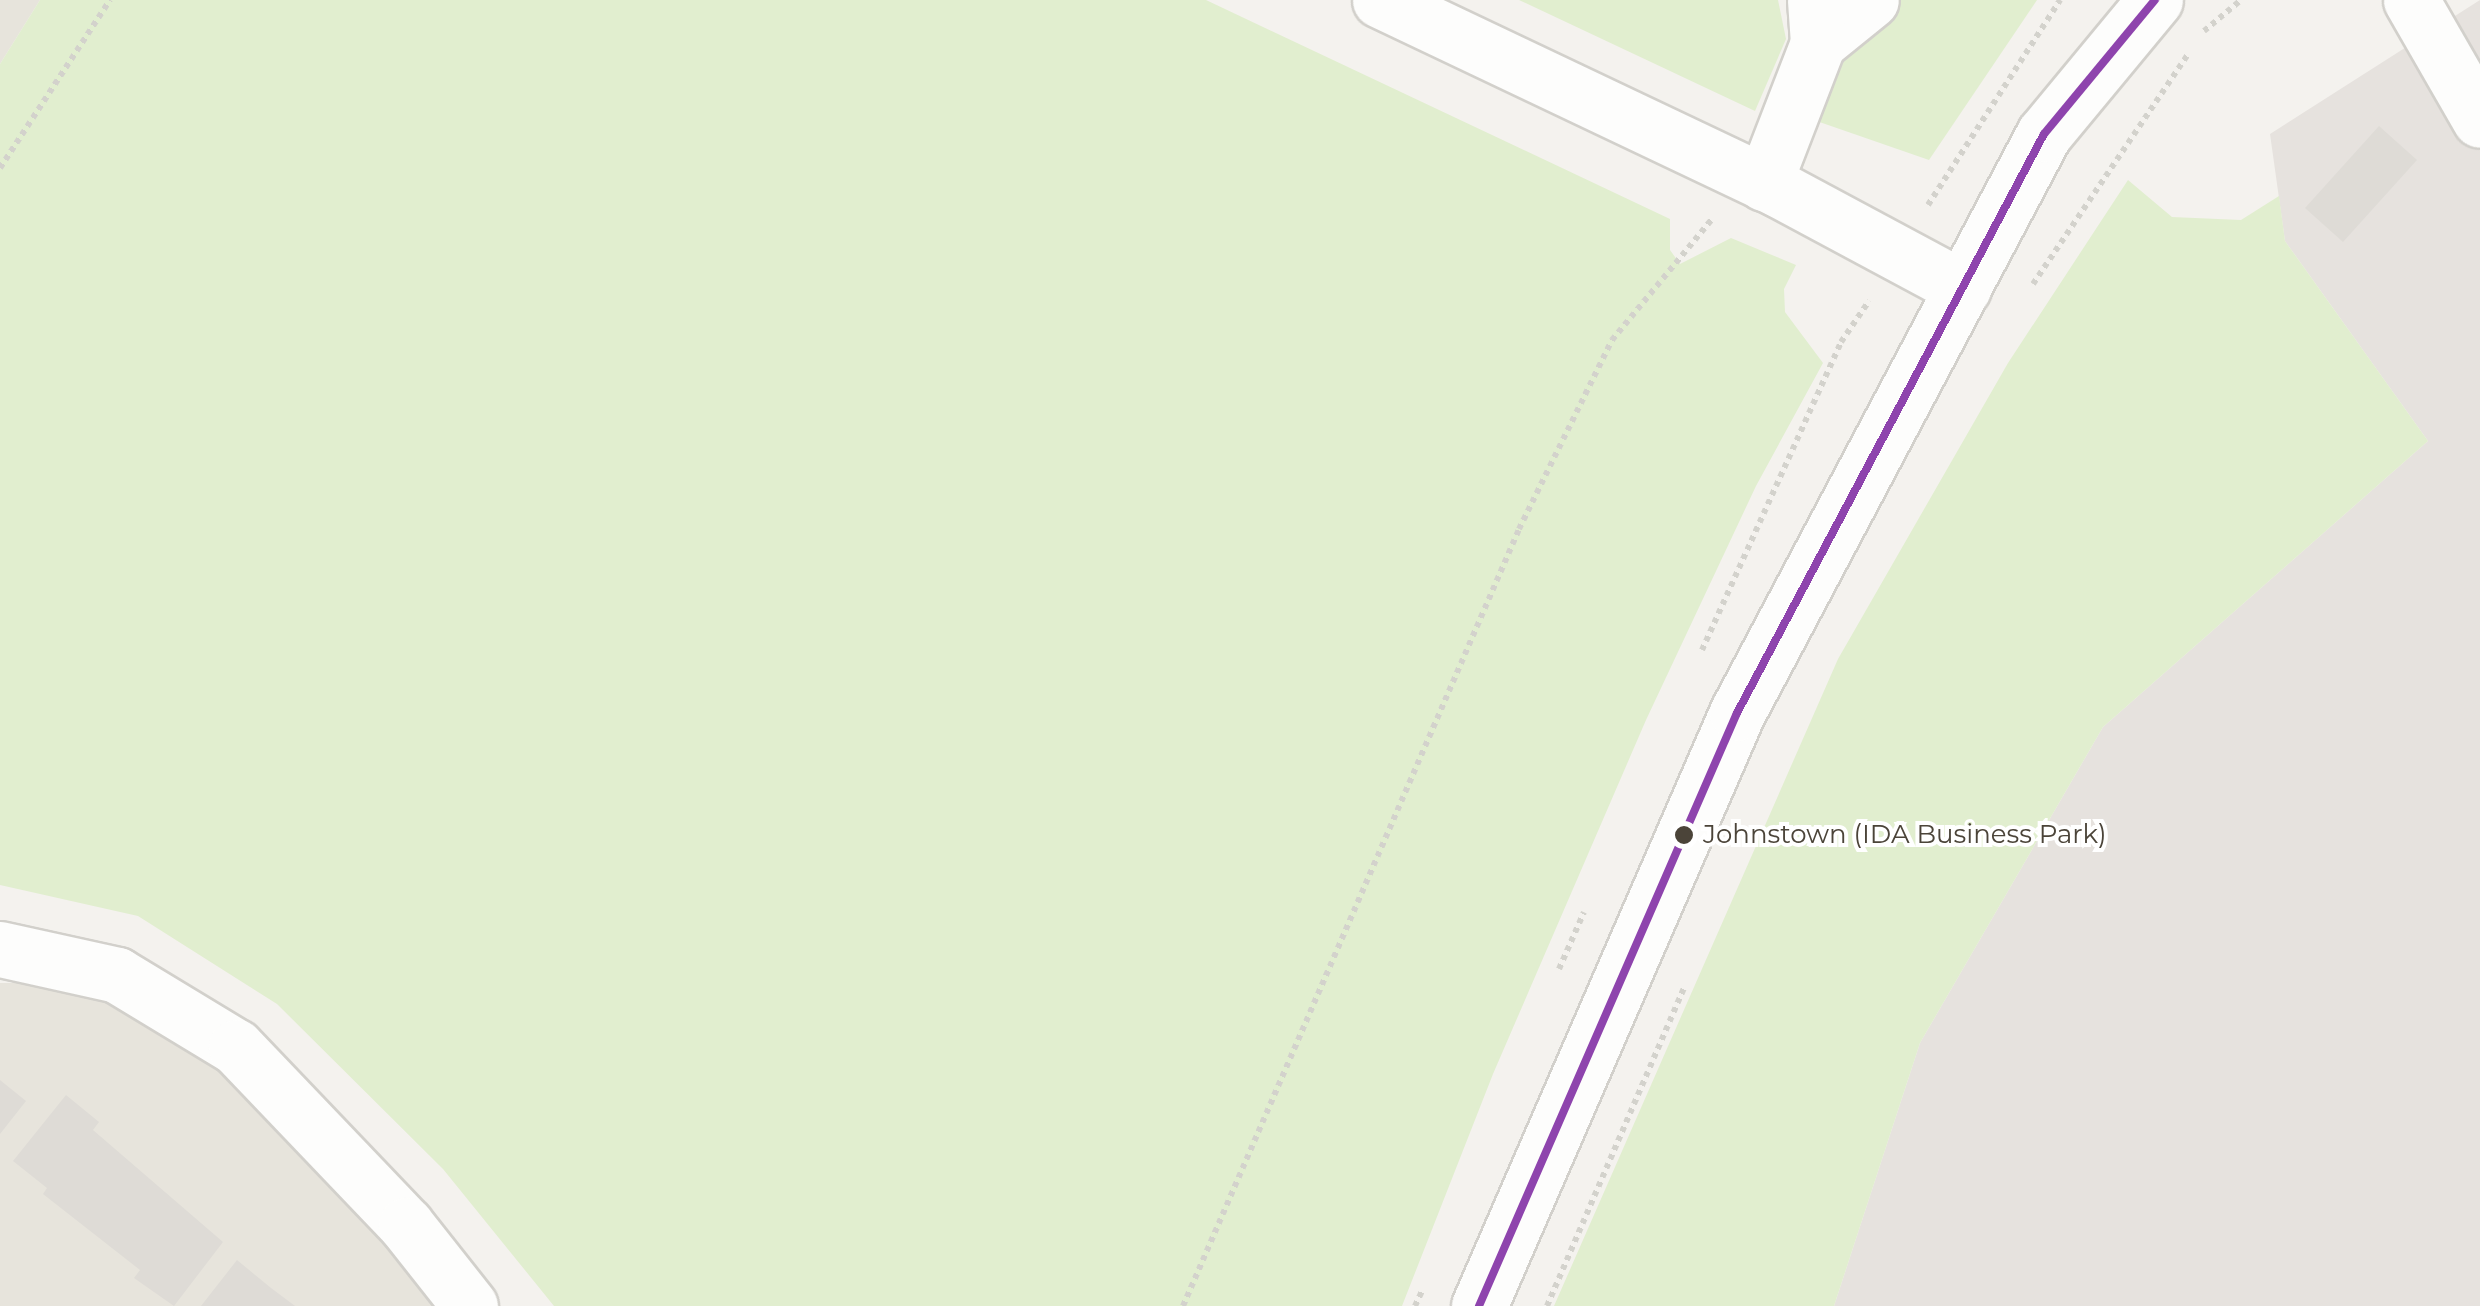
<!DOCTYPE html>
<style>
body{margin:0}
#map{position:relative;width:2480px;height:1306px;overflow:hidden;background:#f4f2ee;font-family:Montserrat,sans-serif}
div>[style]{position:absolute}
.residential>*{inset:0;background:#e7e4dc}
.industrial>*{inset:0;background:#e6e2de}
.green>*{inset:0;background:#e1eecf}
.building>*{inset:0;background:#dedbd6}
.path>*{height:6px;margin-top:-3px;transform-origin:0;background:repeating-linear-gradient(90deg,#d3d2cc 0 5px,transparent 0 10px)}
.roads{filter:drop-shadow(2px 0 #d2d0cb) drop-shadow(-2px 0 #d2d0cb) drop-shadow(0 2px #d2d0cb) drop-shadow(0 -2px #d2d0cb)}
.minor>*{height:55px;margin:-27.5px;padding:0 27.5px;transform-origin:27.5px;border-radius:27.5px;background:#fdfdfc}
.bus-1>*{height:8px;margin:-4px;padding:0 4px;transform-origin:4px;border-radius:4px;background:#8e44ad}
.dots>*{width:28px;height:28px;translate:-50% -50%;box-sizing:border-box;border:5px solid #fff;border-radius:50%}
span{translate:-50% -50%;white-space:nowrap;text-align:center;line-height:1.15;-webkit-text-stroke:8px #fff;paint-order:stroke}
.bus-label{font-size:26px;color:#4b4439}
.left{translate:0 -50%;text-align:left}
</style>
<div id="map">
<div class="residential">
<i style="clip-path:polygon(0 0,40px 0,0 64px)"></i>
<i style="clip-path:polygon(0 983px,50px 983px,126px 1002px,248px 1089px,446px 1306px,0 1306px)"></i>
</div>
<div class="industrial">
<i style="clip-path:polygon(2480px 0,2480px 1306px,1834px 1306px,1920px 1043px,2103px 727px,2428px 441px,2285px 241px,2270px 134px)"></i>
</div>
<div class="green">
<i style="clip-path:polygon(40px 0,1206px 0,1670px 219px,1670px 250px,1680px 264px,1731px 238px,1796px 265px,1784px 289px,1785px 312px,1823px 363px,1756px 486px,1646px 720px,1493px 1074px,1402px 1306px,554px 1306px,443px 1169px,277px 1004px,138px 916px,0 885px,0 64px)"></i>
<i style="clip-path:polygon(1519px 0,1778px 0,1786px 39px,1755px 111px)"></i>
<i style="clip-path:polygon(1892px 0,2037px 0,1929px 160px,1805px 117px,1837px 49px)"></i>
<i style="clip-path:polygon(2128px 180px,2172px 217px,2241px 220px,2279px 196px,2285px 241px,2428px 441px,2103px 727px,1920px 1043px,1834px 1306px,1554px 1306px,1838px 659px,2008px 363px)"></i>
</div>
<div class="building">
<i style="clip-path:polygon(2379px 126px,2417px 160px,2343px 242px,2305px 208px)"></i>
<i style="clip-path:polygon(0 1080px,26px 1101px,0 1134px)"></i>
<i style="clip-path:polygon(66px 1095px,99px 1122px,93px 1130px,223px 1242px,174px 1306px,134px 1278px,140px 1270px,43px 1194px,47px 1188px,13px 1161px)"></i>
<i style="clip-path:polygon(237px 1260px,271px 1288px,295px 1306px,201px 1306px)"></i>
</div>
<div class="path">
<i style="left:2204px;top:31px;width:48px;rotate:-40deg"></i>
<i style="left:0;top:168px;width:201px;rotate:-56.8deg"></i>
<i style="left:1928px;top:205px;width:244px;rotate:-57.2deg"></i>
<i style="left:2033px;top:284px;width:277px;rotate:-56deg"></i>
<i style="left:1702px;top:650px;width:338px;rotate:-65.7deg"></i>
<i style="left:1841px;top:342px;width:50px;rotate:-55.7deg"></i>
<i style="left:1559px;top:969px;width:62px;rotate:-66.3deg"></i>
<i style="left:1183px;top:1306px;width:847px;rotate:-66.61deg"></i>
<i style="left:1519px;top:529px;width:211px;rotate:-63.8deg"></i>
<i style="left:1612px;top:340px;width:157px;rotate:-50.4deg"></i>
<i style="left:1415px;top:1306px;width:19px;rotate:-65deg"></i>
<i style="left:1547px;top:1306px;width:346px;rotate:-66.7deg"></i>
</div>
<div class="roads">
<div class="minor">
<i style="left:1380px;top:0;width:441px;rotate:25.4deg"></i>
<i style="left:1778px;top:189px;width:210px;rotate:28.2deg"></i>
<i style="left:2411px;top:0;width:138px;rotate:60.1deg"></i>
<i style="left:1818px;top:43px;width:68px;rotate:-39.1deg"></i>
<i style="left:1764px;top:183px;width:150px;rotate:-68.9deg"></i>
<i style="left:1818px;top:43px;width:43px;rotate:-94deg"></i>
<i style="left:0;top:949px;width:120px;rotate:12.5deg"></i>
<i style="left:117px;top:975px;width:139px;rotate:31.2deg"></i>
<i style="left:236px;top:1047px;width:246px;rotate:46.3deg"></i>
<i style="left:406px;top:1225px;width:103px;rotate:51.7deg"></i>
<i style="left:1479px;top:1306px;width:647px;rotate:-66.49deg"></i>
<i style="left:1737px;top:713px;width:655px;rotate:-62.07deg"></i>
<i style="left:2044px;top:134px;width:174px;rotate:-50.4deg"></i>
</div>
</div>
<div class="bus-1">
<i style="left:1479px;top:1306px;width:647px;rotate:-66.49deg"></i>
<i style="left:1737px;top:713px;width:655px;rotate:-62.07deg"></i>
<i style="left:2044px;top:134px;width:174px;rotate:-50.4deg"></i>
</div>
<div class="dots">
<i style="left:1684px;top:835px;background:#4b4439"></i>
</div>
<div class="bus-label">
<span class="left" style="left:1703px;top:835px">Johnstown (IDA Business Park)</span>
</div>
</div>
